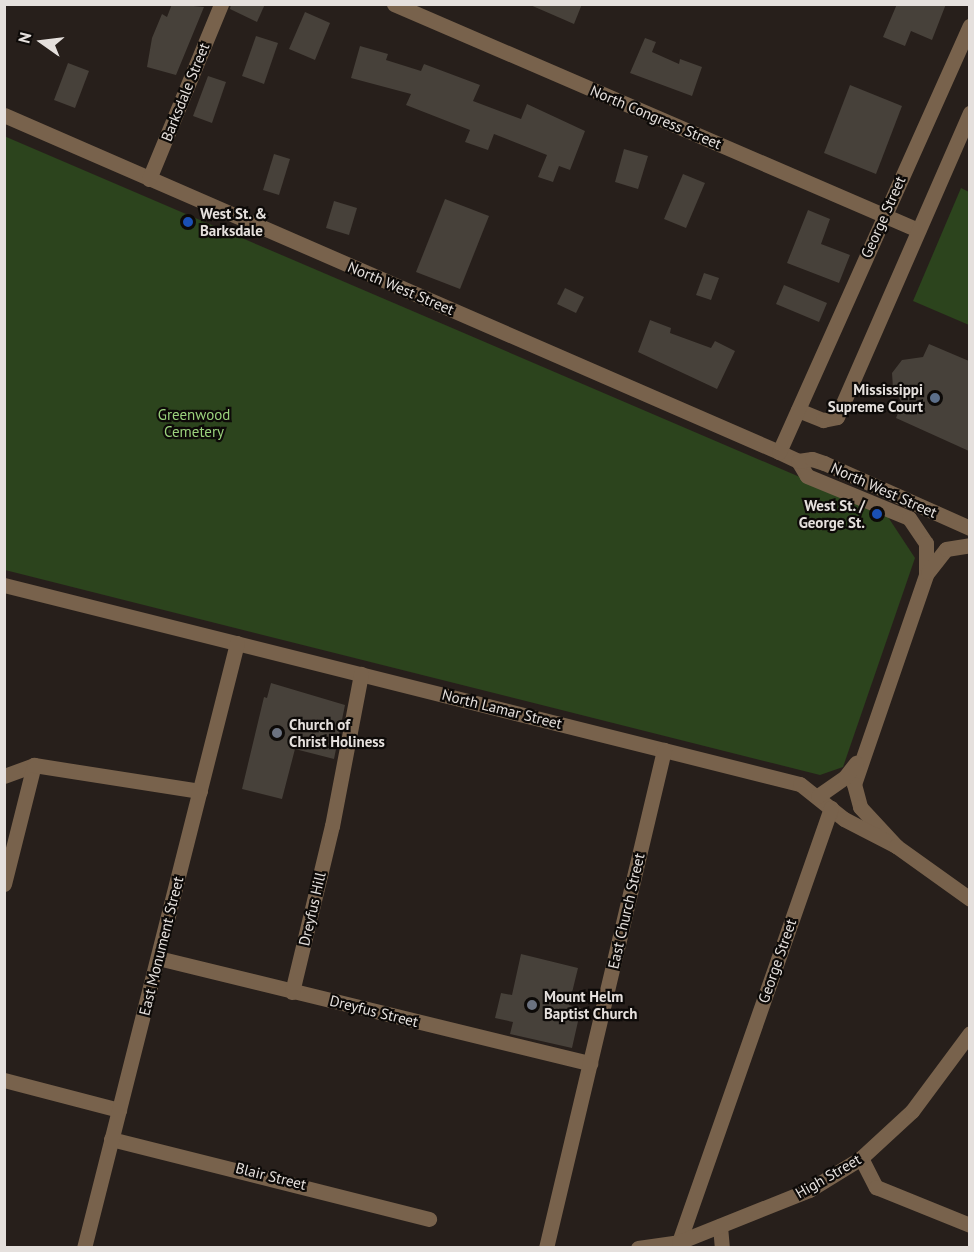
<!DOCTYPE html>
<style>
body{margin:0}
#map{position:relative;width:974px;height:1252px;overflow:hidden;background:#271f1b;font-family:"PT Sans",sans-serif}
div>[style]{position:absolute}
.green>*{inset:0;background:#2c441d}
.building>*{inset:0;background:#47413a}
.minor>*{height:15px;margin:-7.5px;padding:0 7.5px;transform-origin:7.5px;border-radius:7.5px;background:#78624c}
.dots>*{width:16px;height:16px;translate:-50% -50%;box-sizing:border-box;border:3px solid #0d0a08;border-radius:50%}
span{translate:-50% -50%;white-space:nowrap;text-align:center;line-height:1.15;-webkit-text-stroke:4.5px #0d0a08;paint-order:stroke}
.street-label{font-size:15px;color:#e5e0dd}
.poi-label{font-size:15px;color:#e5e0dd;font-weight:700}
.left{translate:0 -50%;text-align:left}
.right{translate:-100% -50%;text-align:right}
.park-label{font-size:15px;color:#9ad17c}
.frame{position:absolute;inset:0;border:6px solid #e5e0dd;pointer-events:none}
.north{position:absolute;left:12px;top:12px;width:60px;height:60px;-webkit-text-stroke:4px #0d0a08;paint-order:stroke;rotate:284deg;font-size:16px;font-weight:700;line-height:24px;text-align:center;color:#e5e0dd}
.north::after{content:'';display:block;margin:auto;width:21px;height:27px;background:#e5e0dd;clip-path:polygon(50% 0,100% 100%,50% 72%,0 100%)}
</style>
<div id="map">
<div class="green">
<i style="clip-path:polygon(4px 136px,886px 514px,915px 558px,843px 767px,820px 775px,5px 570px)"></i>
<i style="clip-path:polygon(961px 188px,969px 192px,969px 325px,913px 301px)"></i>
</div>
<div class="building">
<i style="clip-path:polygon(172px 4px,204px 7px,176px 75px,147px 67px,152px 38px,162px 14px,167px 17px)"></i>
<i style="clip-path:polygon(231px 4px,265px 4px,257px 22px,230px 9px)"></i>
<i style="clip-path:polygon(528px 4px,582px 4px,574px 24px)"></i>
<i style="clip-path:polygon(897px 4px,946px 4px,932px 40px,911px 31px,905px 46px,883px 37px)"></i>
<i style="clip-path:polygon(305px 12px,330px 23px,315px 60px,289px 49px)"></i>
<i style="clip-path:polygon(256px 36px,278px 43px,264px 84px,242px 76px)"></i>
<i style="clip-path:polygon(645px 38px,656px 42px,652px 52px,679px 64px,680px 59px,702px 67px,692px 96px,630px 73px)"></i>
<i style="clip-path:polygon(360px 46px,388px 54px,386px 60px,421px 71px,424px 64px,480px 85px,473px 101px,521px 119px,527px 104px,585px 131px,570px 170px,559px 166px,553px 182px,538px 177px,547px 155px,494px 134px,488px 150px,465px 142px,470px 130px,406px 105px,411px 94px,351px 78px)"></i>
<i style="clip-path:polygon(68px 63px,89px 71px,75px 108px,54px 100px)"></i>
<i style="clip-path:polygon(208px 76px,226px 82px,212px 123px,193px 116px)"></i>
<i style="clip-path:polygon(850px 85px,902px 106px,876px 174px,824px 153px)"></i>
<i style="clip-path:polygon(624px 149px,648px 156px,638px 189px,615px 182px)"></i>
<i style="clip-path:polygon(274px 154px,290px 159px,279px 195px,263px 190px)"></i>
<i style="clip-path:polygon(683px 174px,705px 183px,686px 228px,664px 219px)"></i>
<i style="clip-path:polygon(445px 199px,489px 216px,460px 289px,416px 272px)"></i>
<i style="clip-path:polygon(334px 201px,357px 208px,349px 235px,326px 228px)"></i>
<i style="clip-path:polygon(808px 210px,830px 219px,821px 244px,850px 255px,839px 283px,787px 263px)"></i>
<i style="clip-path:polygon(704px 273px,719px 278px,711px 300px,696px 295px)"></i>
<i style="clip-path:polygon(784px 285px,827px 303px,819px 322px,776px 304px)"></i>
<i style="clip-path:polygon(565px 288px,584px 297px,576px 313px,557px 304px)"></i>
<i style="clip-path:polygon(650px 320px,671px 328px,670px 333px,711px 348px,715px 341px,735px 351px,717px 389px,638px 352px)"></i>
<i style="clip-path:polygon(929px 344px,969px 361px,969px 451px,896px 418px,902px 403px,893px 388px,892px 373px,902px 360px,923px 357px)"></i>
<i style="clip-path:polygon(271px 683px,345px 705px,334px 759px,295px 749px,282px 799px,242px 789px,264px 697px,267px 698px)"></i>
<i style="clip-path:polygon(521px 954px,578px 968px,569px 1005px,581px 1008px,572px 1048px,510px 1034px,513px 1022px,495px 1018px,501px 993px,512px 995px)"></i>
</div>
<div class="minor">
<i style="left:394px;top:4px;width:571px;rotate:23.33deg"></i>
<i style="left:4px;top:115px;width:845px;rotate:23.5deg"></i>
<i style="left:779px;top:452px;width:21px;rotate:25deg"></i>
<i style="left:798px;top:461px;width:17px;rotate:59deg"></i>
<i style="left:807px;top:476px;width:110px;rotate:22.4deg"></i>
<i style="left:909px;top:518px;width:30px;rotate:56deg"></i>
<i style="left:926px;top:543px;width:32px;rotate:90deg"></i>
<i style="left:926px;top:575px;width:221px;rotate:109deg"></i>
<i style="left:854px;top:784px;width:24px;rotate:75deg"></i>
<i style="left:860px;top:807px;width:53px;rotate:47.3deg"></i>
<i style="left:149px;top:179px;width:189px;rotate:-67.6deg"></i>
<i style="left:798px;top:410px;width:27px;rotate:22deg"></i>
<i style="left:823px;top:420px;width:14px;rotate:-12deg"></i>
<i style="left:837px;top:417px;width:332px;rotate:-66.4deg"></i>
<i style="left:779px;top:452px;width:467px;rotate:-65.9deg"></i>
<i style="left:798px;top:461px;width:14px;rotate:-8deg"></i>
<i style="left:812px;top:459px;width:13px;rotate:18deg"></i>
<i style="left:824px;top:463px;width:160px;rotate:24deg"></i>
<i style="left:928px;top:572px;width:29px;rotate:-52deg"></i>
<i style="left:946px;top:549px;width:24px;rotate:-9deg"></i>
<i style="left:4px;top:585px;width:820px;rotate:14.04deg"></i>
<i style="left:800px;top:784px;width:56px;rotate:38.5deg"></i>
<i style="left:844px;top:819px;width:59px;rotate:27.4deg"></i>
<i style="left:896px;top:846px;width:91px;rotate:35.6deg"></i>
<i style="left:4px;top:776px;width:32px;rotate:-20deg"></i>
<i style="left:818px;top:796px;width:33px;rotate:-35deg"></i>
<i style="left:845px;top:777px;width:18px;rotate:-52deg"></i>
<i style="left:4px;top:884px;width:123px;rotate:-75.9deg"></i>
<i style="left:34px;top:765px;width:168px;rotate:8.9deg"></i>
<i style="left:158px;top:958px;width:445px;rotate:13.7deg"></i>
<i style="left:292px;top:992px;width:171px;rotate:-76.5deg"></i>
<i style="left:332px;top:826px;width:155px;rotate:-79.2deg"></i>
<i style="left:4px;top:1080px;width:119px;rotate:14.6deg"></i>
<i style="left:111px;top:1139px;width:328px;rotate:14.1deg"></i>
<i style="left:861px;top:1158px;width:33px;rotate:63deg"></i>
<i style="left:876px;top:1187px;width:101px;rotate:22deg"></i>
<i style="left:720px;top:1226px;width:22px;rotate:85deg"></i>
<i style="left:679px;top:1242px;width:460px;rotate:-70.7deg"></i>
<i style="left:84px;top:1248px;width:624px;rotate:-75.81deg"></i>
<i style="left:546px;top:1248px;width:512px;rotate:-76.67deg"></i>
<i style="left:638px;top:1248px;width:41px;rotate:-8.3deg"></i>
<i style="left:679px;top:1242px;width:140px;rotate:-21.8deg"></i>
<i style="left:809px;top:1190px;width:61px;rotate:-31.6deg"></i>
<i style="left:861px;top:1158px;width:69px;rotate:-42.7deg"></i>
<i style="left:912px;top:1111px;width:97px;rotate:-53.4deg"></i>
</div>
<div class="dots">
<i style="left:188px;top:222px;background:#1a4fb4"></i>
<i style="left:935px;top:398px;background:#5c6f8a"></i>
<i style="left:877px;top:514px;background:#1a4fb4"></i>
<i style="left:277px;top:733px;background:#6b7280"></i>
<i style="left:532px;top:1005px;background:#6b7280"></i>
</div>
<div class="street-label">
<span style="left:185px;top:92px;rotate:-68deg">Barksdale Street</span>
<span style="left:656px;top:117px;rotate:23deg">North Congress Street</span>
<span style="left:883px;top:217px;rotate:-66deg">George Street</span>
<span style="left:401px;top:288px;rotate:23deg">North West Street</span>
<span style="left:884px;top:490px;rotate:24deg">North West Street</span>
<span style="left:502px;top:709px;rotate:14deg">North Lamar Street</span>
<span style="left:312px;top:909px;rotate:-77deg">Dreyfus Hill</span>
<span style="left:626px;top:911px;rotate:-77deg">East Church Street</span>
<span style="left:161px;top:946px;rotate:-76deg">East Monument Street</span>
<span style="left:777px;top:961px;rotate:-71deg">George Street</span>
<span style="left:374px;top:1011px;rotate:14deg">Dreyfus Street</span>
<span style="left:271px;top:1176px;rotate:14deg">Blair Street</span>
<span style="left:828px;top:1176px;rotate:-30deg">High Street</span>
</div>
<div class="poi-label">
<span class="left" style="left:200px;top:222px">West St. &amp;<br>Barksdale</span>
<span class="right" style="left:923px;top:398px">Mississippi<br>Supreme Court</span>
<span class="right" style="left:865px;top:514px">West St. /<br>George St.</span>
<span class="left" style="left:289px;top:733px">Church of<br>Christ Holiness</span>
<span class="left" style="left:544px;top:1005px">Mount Helm<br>Baptist Church</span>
</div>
<div class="park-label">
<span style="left:194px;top:423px">Greenwood<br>Cemetery</span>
</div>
<div class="frame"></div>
<div class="north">N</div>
</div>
